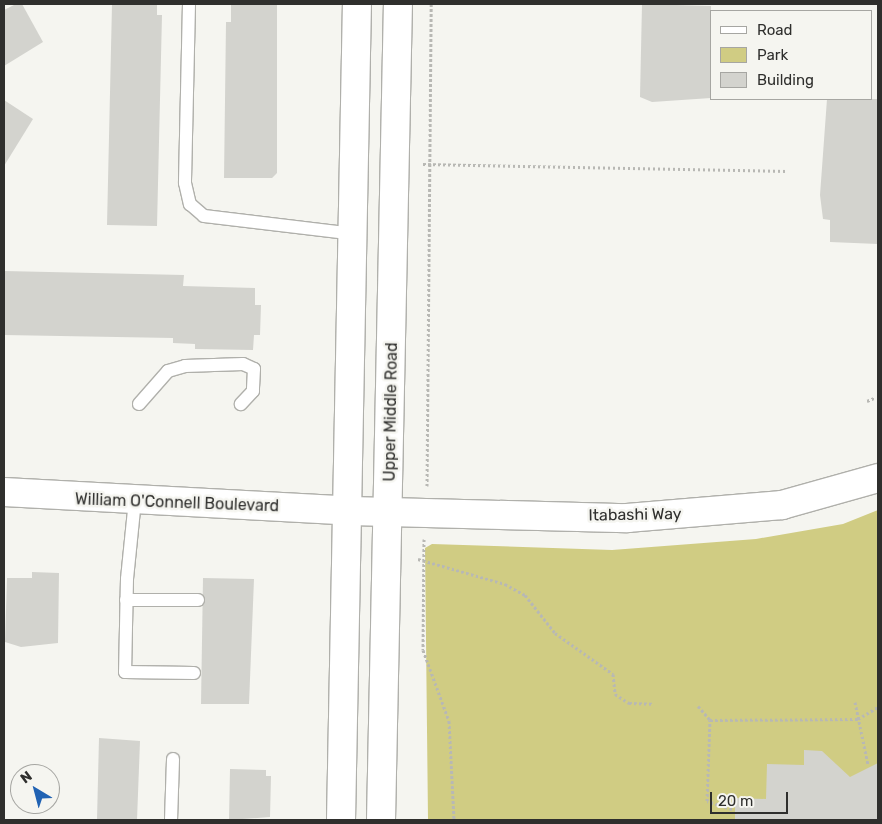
<!DOCTYPE html>
<style>
body{margin:0}
#map{position:relative;width:882px;height:824px;overflow:hidden;background:#f5f5f0;font-family:Rubik,sans-serif}
div>[style]{position:absolute}
.green>*{inset:0;background:#d0cc83}
.building>*{inset:0;background:#d3d3ce}
.path>*{height:3px;margin-top:-1.5px;transform-origin:0;background:repeating-linear-gradient(90deg,#b8b8b4 0 2.5px,transparent 0 5px)}
.roads{filter:drop-shadow(1px 0 #b0b0ab) drop-shadow(-1px 0 #b0b0ab) drop-shadow(0 1px #b0b0ab) drop-shadow(0 -1px #b0b0ab)}
.service>*{height:12px;margin:-6px;padding:0 6px;transform-origin:6px;border-radius:6px;background:#fff}
.tertiary>*{height:28px;margin:-14px;padding:0 14px;transform-origin:14px;border-radius:14px;background:#fff}
.secondary>*{height:28px;margin:-14px;padding:0 14px;transform-origin:14px;border-radius:14px;background:#fff}
span{translate:-50% -50%;white-space:nowrap;text-align:center;line-height:1.15;-webkit-text-stroke:5px #f5f5f0;paint-order:stroke}
.street-label{font-size:16px;color:#2f2f2d}
.frame{position:absolute;inset:0;border:5px solid #2f2f2d;pointer-events:none}
.legend{position:absolute;left:710px;top:10px;width:162px;height:90px;box-sizing:border-box;background:#f5f5f0;border:1px solid #a6a6a2;margin:0;padding:6px 9px;list-style:none;font-size:15px;color:#2f2f2d}
.legend li{display:flex;align-items:center;gap:10px;height:25px}
.legend b{width:25px;border:1px solid #a6a6a2}
.north{position:absolute;left:10px;top:764px;width:50px;height:50px;box-sizing:border-box;background:#f5f5f0;border:1px solid #a6a6a2;border-radius:50%;rotate:323deg;font-size:14px;font-weight:700;line-height:20px;text-align:center;color:#2f2f2d}
.north::after{content:'';display:block;margin:auto;width:18px;height:22px;background:#2062b3;clip-path:polygon(50% 0,100% 100%,50% 72%,0 100%)}
.scale{position:absolute;left:710px;top:792px;width:78px;height:22px;box-sizing:border-box;border:2px solid #2f2f2d;border-top:0;padding-left:6px;font-size:15px;line-height:18px;white-space:nowrap;color:#2f2f2d;-webkit-text-stroke:4px #f5f5f0;paint-order:stroke}
</style>
<div id="map">
<div class="green">
<i style="clip-path:polygon(878px 510px,878px 820px,428px 820px,425px 548px,432px 544px,612px 550px,756px 539px,843px 524px)"></i>
</div>
<div class="building">
<i style="clip-path:polygon(16px 4px,22px 4px,43px 42px,4px 66px,4px 10px)"></i>
<i style="clip-path:polygon(112px 4px,157px 4px,157px 15px,162px 15px,157px 226px,107px 225px)"></i>
<i style="clip-path:polygon(231px 4px,277px 4px,277px 173px,272px 178px,224px 178px,226px 22px,231px 22px)"></i>
<i style="clip-path:polygon(642px 4px,711px 6px,711px 98px,652px 102px,640px 97px)"></i>
<i style="clip-path:polygon(827px 99px,878px 99px,878px 244px,830px 242px,830px 220px,823px 219px,820px 195px)"></i>
<i style="clip-path:polygon(4px 100px,33px 119px,4px 166px)"></i>
<i style="clip-path:polygon(4px 271px,184px 275px,183px 286px,255px 288px,255px 305px,261px 305px,260px 335px,254px 335px,253px 350px,195px 349px,195px 344px,173px 343px,173px 338px,4px 335px)"></i>
<i style="clip-path:polygon(32px 572px,59px 573px,58px 643px,21px 647px,5px 642px,7px 578px,32px 578px)"></i>
<i style="clip-path:polygon(203px 578px,254px 579px,249px 704px,201px 704px)"></i>
<i style="clip-path:polygon(99px 738px,140px 741px,137px 820px,97px 820px)"></i>
<i style="clip-path:polygon(804px 750px,822px 751px,850px 777px,878px 763px,878px 820px,735px 820px,735px 798px,766px 799px,767px 764px,804px 765px)"></i>
<i style="clip-path:polygon(230px 769px,266px 770px,266px 776px,271px 776px,270px 817px,229px 820px)"></i>
</div>
<div class="path">
<i style="left:423px;top:164px;width:364px;rotate:1.1deg"></i>
<i style="left:867px;top:401px;width:8px;rotate:-23deg"></i>
<i style="left:427px;top:486px;width:482px;rotate:-89.5deg"></i>
<i style="left:424px;top:539px;width:111px;rotate:90.5deg"></i>
<i style="left:423px;top:650px;width:76px;rotate:69.9deg"></i>
<i style="left:449px;top:721px;width:99px;rotate:87.1deg"></i>
<i style="left:418px;top:559px;width:91px;rotate:16deg"></i>
<i style="left:505px;top:584px;width:23px;rotate:29deg"></i>
<i style="left:525px;top:595px;width:48px;rotate:51.7deg"></i>
<i style="left:555px;top:633px;width:71px;rotate:35.3deg"></i>
<i style="left:613px;top:674px;width:20px;rotate:84deg"></i>
<i style="left:615px;top:694px;width:17px;rotate:33deg"></i>
<i style="left:629px;top:703px;width:23px;rotate:2deg"></i>
<i style="left:855px;top:702px;width:64px;rotate:78.3deg"></i>
<i style="left:698px;top:706px;width:18px;rotate:49deg"></i>
<i style="left:732px;top:809px;width:26px;rotate:-162deg"></i>
<i style="left:707px;top:801px;width:81px;rotate:-87.9deg"></i>
<i style="left:710px;top:720px;width:148px;rotate:-0.4deg"></i>
<i style="left:858px;top:719px;width:23px;rotate:-31deg"></i>
</div>
<div class="roads">
<div class="service">
<i style="left:189px;top:4px;width:179px;rotate:91.3deg"></i>
<i style="left:185px;top:183px;width:22px;rotate:77deg"></i>
<i style="left:190px;top:204px;width:18px;rotate:41deg"></i>
<i style="left:204px;top:216px;width:151px;rotate:6.8deg"></i>
<i style="left:139px;top:404px;width:44px;rotate:-48.7deg"></i>
<i style="left:168px;top:371px;width:18px;rotate:-16deg"></i>
<i style="left:185px;top:366px;width:58px;rotate:-2deg"></i>
<i style="left:243px;top:364px;width:12px;rotate:24deg"></i>
<i style="left:254px;top:369px;width:22px;rotate:93deg"></i>
<i style="left:253px;top:391px;width:18px;rotate:133deg"></i>
<i style="left:135px;top:500px;width:79px;rotate:95.8deg"></i>
<i style="left:127px;top:579px;width:93px;rotate:91.2deg"></i>
<i style="left:125px;top:672px;width:69px;rotate:0.8deg"></i>
<i style="left:126px;top:600px;width:72px"></i>
<i style="left:171px;top:820px;width:61px;rotate:-88.1deg"></i>
</div>
<div class="tertiary">
<i style="left:4px;top:492px;width:348px;rotate:3.1deg"></i>
<i style="left:351px;top:511px;width:276px;rotate:1.5deg"></i>
<i style="left:627px;top:518px;width:156px;rotate:-4.8deg"></i>
<i style="left:782px;top:505px;width:100px;rotate:-15.7deg"></i>
</div>
<div class="secondary">
<i style="left:341px;top:820px;width:816px;rotate:-88.88deg"></i>
<i style="left:381px;top:820px;width:816px;rotate:-88.81deg"></i>
</div>
</div>
<div class="street-label">
<span style="left:391px;top:412px;rotate:-89deg">Upper Middle Road</span>
<span style="left:177px;top:503px;rotate:2deg">William O'Connell Boulevard</span>
<span style="left:635px;top:515px;rotate:-1deg">Itabashi Way</span>
</div>
<div class="frame"></div>
<ul class="legend">
<li><b style="height:6px;background:#fff"></b>Road</li>
<li><b style="height:14px;background:#d0cc83"></b>Park</li>
<li><b style="height:14px;background:#d3d3ce"></b>Building</li>
</ul>
<div class="north">N</div>
<div class="scale">20 m</div>
</div>
